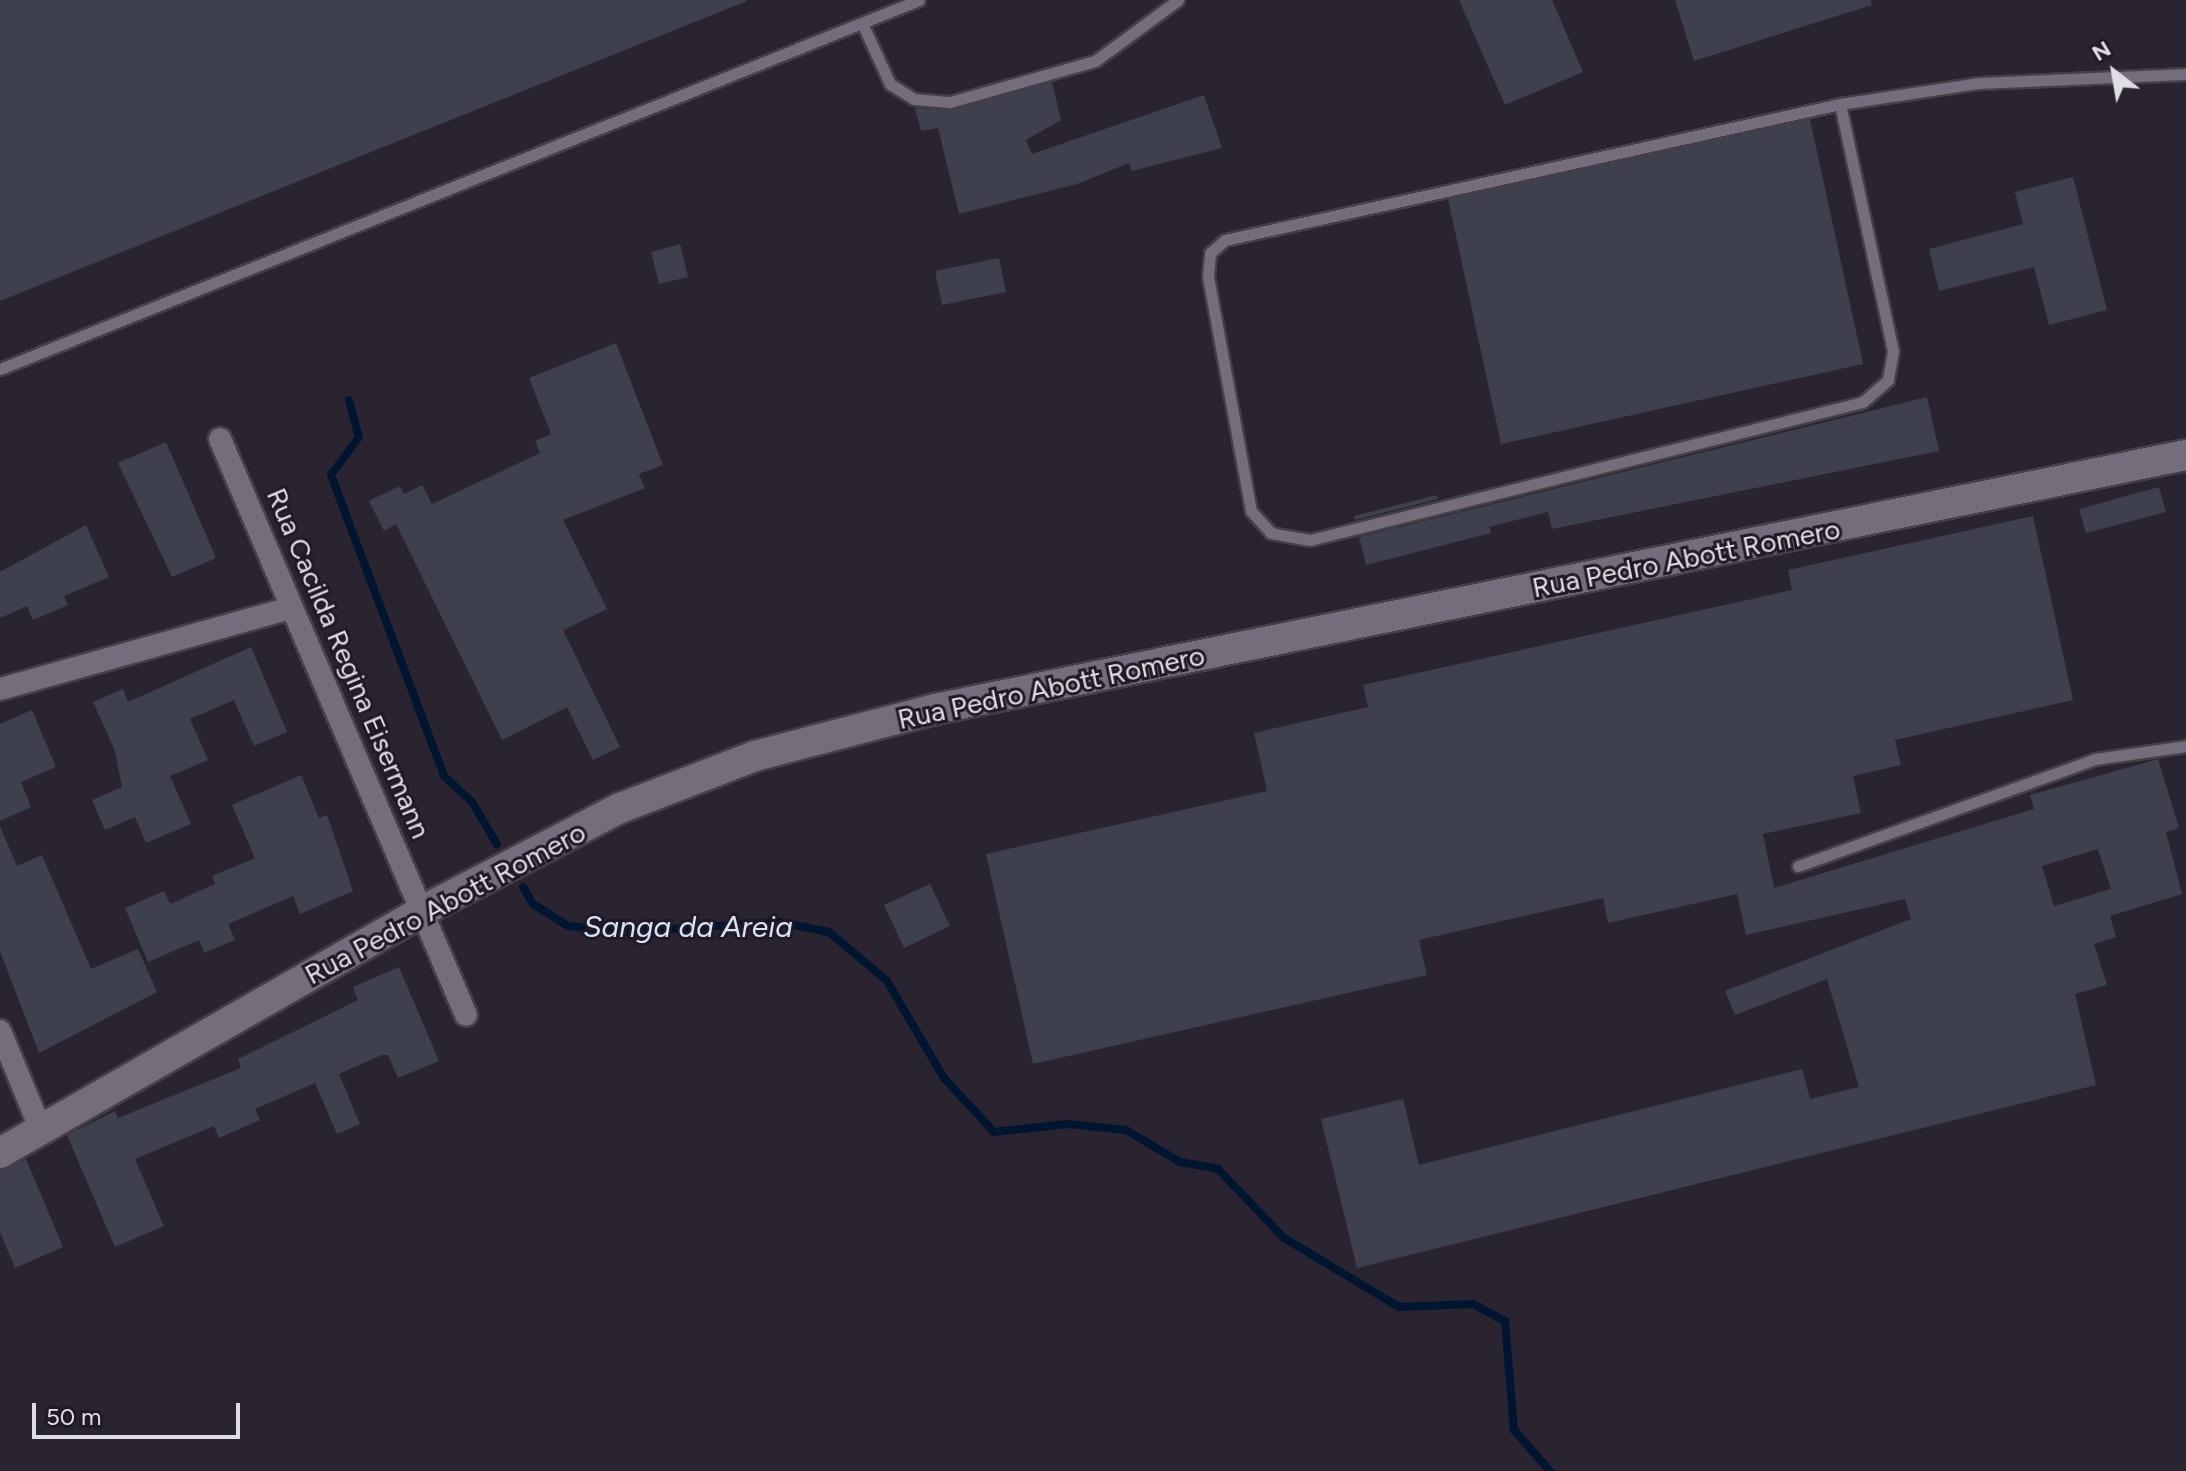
<!DOCTYPE html>
<style>
body{margin:0}
#map{position:relative;width:2186px;height:1471px;overflow:hidden;background:#2a2430;font-family:Figtree,sans-serif}
div>[style]{position:absolute}
.stream>*{height:8px;margin:-4px;padding:0 4px;transform-origin:4px;border-radius:4px;background:#001530}
.building>*{inset:0;background:#3e404e}
.roads{filter:drop-shadow(2px 0 #443f49) drop-shadow(-2px 0 #443f49) drop-shadow(0 2px #443f49) drop-shadow(0 -2px #443f49)}
.lane>*{height:11px;margin:-5.5px;padding:0 5.5px;transform-origin:5.5px;border-radius:5.5px;background:#756d7c}
.street>*{height:22px;margin:-11px;padding:0 11px;transform-origin:11px;border-radius:11px;background:#756d7c}
.secondary>*{height:30px;margin:-15px;padding:0 15px;transform-origin:15px;border-radius:15px;background:#756d7c}
span{translate:-50% -50%;white-space:nowrap;text-align:center;line-height:1.15;-webkit-text-stroke:6px #211a26;paint-order:stroke}
.street-label{font-size:28px;color:#e1dde5}
.water-label{font-size:30px;color:#d6e5f5;font-style:italic}
.north{position:absolute;left:2074px;top:32px;width:80px;height:80px;-webkit-text-stroke:6px #211a26;paint-order:stroke;rotate:329deg;font-size:22px;font-weight:700;line-height:32px;text-align:center;color:#e1dde5}
.north::after{content:'';display:block;margin:auto;width:28px;height:36px;background:#e1dde5;clip-path:polygon(50% 0,100% 100%,50% 72%,0 100%)}
.scale{position:absolute;left:32px;top:1403px;width:208px;height:36px;box-sizing:border-box;border:4px solid #e1dde5;border-top:0;padding-left:10px;font-size:24px;line-height:28px;white-space:nowrap;color:#e1dde5;-webkit-text-stroke:6px #211a26;paint-order:stroke}
</style>
<div id="map">
<div class="stream">
<i style="left:349px;top:400px;width:38px;rotate:75deg"></i>
<i style="left:359px;top:437px;width:47px;rotate:126.4deg"></i>
<i style="left:331px;top:475px;width:322px;rotate:69.4deg"></i>
<i style="left:444px;top:776px;width:38px;rotate:43deg"></i>
<i style="left:472px;top:802px;width:49px;rotate:59.2deg"></i>
<i style="left:523px;top:887px;width:20px;rotate:60deg"></i>
<i style="left:533px;top:904px;width:41px;rotate:32.2deg"></i>
<i style="left:568px;top:926px;width:62px;rotate:5.5deg"></i>
<i style="left:630px;top:932px;width:148px;rotate:-3.9deg"></i>
<i style="left:778px;top:922px;width:52px;rotate:11.1deg"></i>
<i style="left:829px;top:932px;width:76px;rotate:40.2deg"></i>
<i style="left:887px;top:981px;width:113px;rotate:59.6deg"></i>
<i style="left:944px;top:1078px;width:74px;rotate:47.2deg"></i>
<i style="left:994px;top:1132px;width:74px;rotate:-6.2deg"></i>
<i style="left:1068px;top:1124px;width:58px;rotate:5.9deg"></i>
<i style="left:1126px;top:1130px;width:63px;rotate:30.7deg"></i>
<i style="left:1180px;top:1162px;width:39px;rotate:10deg"></i>
<i style="left:1218px;top:1169px;width:95px;rotate:46.3deg"></i>
<i style="left:1284px;top:1238px;width:134px;rotate:31deg"></i>
<i style="left:1399px;top:1307px;width:74px;rotate:-2.3deg"></i>
<i style="left:1473px;top:1304px;width:36px;rotate:28deg"></i>
<i style="left:1505px;top:1321px;width:109px;rotate:85.3deg"></i>
<i style="left:1514px;top:1430px;width:55px;rotate:48.7deg"></i>
</div>
<div class="building">
<i style="clip-path:polygon(0 0,747px 0,747px 1px,0 301px)"></i>
<i style="clip-path:polygon(1459px 0,1552px 0,1583px 72px,1505px 105px)"></i>
<i style="clip-path:polygon(1675px 0,1871px 0,1872px 5px,1694px 61px)"></i>
<i style="clip-path:polygon(1052px 82px,1061px 120px,1026px 140px,1032px 154px,1204px 95px,1222px 148px,1132px 171px,1129px 163px,1077px 184px,959px 214px,938px 128px,921px 131px,915px 108px,952px 110px)"></i>
<i style="clip-path:polygon(1810px 119px,1863px 364px,1501px 444px,1448px 199px)"></i>
<i style="clip-path:polygon(2073px 177px,2107px 310px,2049px 325px,2034px 267px,1939px 291px,1929px 249px,2023px 224px,2015px 192px)"></i>
<i style="clip-path:polygon(680px 244px,688px 277px,659px 284px,651px 252px)"></i>
<i style="clip-path:polygon(999px 258px,1006px 292px,942px 305px,935px 271px)"></i>
<i style="clip-path:polygon(616px 343px,663px 465px,639px 474px,645px 488px,563px 520px,607px 609px,563px 630px,620px 747px,593px 760px,567px 707px,502px 740px,396px 524px,384px 531px,369px 501px,400px 486px,404px 494px,422px 485px,432px 504px,540px 453px,535px 441px,551px 434px,529px 378px)"></i>
<i style="clip-path:polygon(1927px 397px,1939px 451px,1552px 529px,1548px 512px,1489px 527px,1491px 533px,1366px 565px,1359px 537px)"></i>
<i style="clip-path:polygon(166px 442px,216px 558px,172px 577px,118px 463px)"></i>
<i style="clip-path:polygon(2159px 487px,2166px 512px,2086px 533px,2079px 509px)"></i>
<i style="clip-path:polygon(1437px 495px,1438px 499px,1355px 520px,1354px 516px)"></i>
<i style="clip-path:polygon(evenodd,2033px 516px,2073px 700px,1895px 740px,1901px 765px,1853px 776px,1861px 813px,1763px 834px,1774px 888px,2034px 809px,2030px 795px,2158px 759px,2179px 828px,2166px 832px,2182px 894px,2110px 916px,2116px 937px,2094px 944px,2107px 985px,2075px 994px,2096px 1085px,1357px 1268px,1321px 1119px,1403px 1099px,1419px 1165px,1802px 1069px,1810px 1099px,1859px 1087px,1827px 979px,1735px 1015px,1725px 991px,1911px 919px,1905px 899px,1746px 935px,1737px 894px,1608px 923px,1603px 898px,1419px 940px,1427px 975px,1033px 1064px,986px 854px,1267px 791px,1254px 733px,1368px 707px,1363px 685px,1792px 590px,1788px 570px,2033px 516px,2098px 849px,2111px 889px,2054px 906px,2042px 866px,2098px 849px)"></i>
<i style="clip-path:polygon(86px 525px,109px 577px,64px 596px,68px 605px,33px 620px,27px 606px,0 618px,0 572px)"></i>
<i style="clip-path:polygon(251px 647px,287px 732px,254px 746px,234px 700px,190px 719px,208px 760px,170px 776px,191px 824px,146px 843px,135px 817px,105px 830px,92px 800px,122px 787px,115px 751px,93px 702px,123px 689px,128px 702px)"></i>
<i style="clip-path:polygon(32px 710px,56px 767px,21px 782px,31px 807px,0 821px,0 724px)"></i>
<i style="clip-path:polygon(301px 775px,319px 818px,327px 815px,353px 891px,300px 914px,293px 896px,228px 924px,235px 940px,204px 953px,199px 940px,148px 962px,125px 908px,164px 891px,170px 904px,215px 884px,212px 876px,255px 858px,232px 805px)"></i>
<i style="clip-path:polygon(0 826px,17px 866px,42px 855px,91px 969px,138px 949px,157px 992px,39px 1053px,0 951px)"></i>
<i style="clip-path:polygon(930px 884px,950px 926px,904px 948px,884px 905px)"></i>
<i style="clip-path:polygon(399px 967px,439px 1061px,398px 1078px,388px 1055px,382px 1055px,339px 1074px,360px 1124px,337px 1134px,315px 1083px,255px 1109px,260px 1120px,219px 1138px,214px 1126px,135px 1159px,164px 1226px,115px 1247px,67px 1135px,115px 1111px,118px 1118px,241px 1068px,238px 1059px,358px 1000px,353px 987px)"></i>
<i style="clip-path:polygon(26px 1159px,63px 1247px,15px 1268px,0 1232px,0 1171px)"></i>
</div>
<div class="roads">
<div class="lane">
<i style="left:862px;top:23px;width:67px;rotate:65.3deg"></i>
<i style="left:890px;top:84px;width:28px;rotate:32deg"></i>
<i style="left:914px;top:99px;width:36px;rotate:5deg"></i>
<i style="left:950px;top:102px;width:151px;rotate:-15.8deg"></i>
<i style="left:1095px;top:61px;width:103px;rotate:-36.3deg"></i>
<i style="left:1840px;top:104px;width:253px;rotate:77.9deg"></i>
<i style="left:1893px;top:351px;width:29px;rotate:100deg"></i>
<i style="left:1888px;top:380px;width:33px;rotate:139deg"></i>
<i style="left:1863px;top:402px;width:570px;rotate:165.99deg"></i>
<i style="left:1310px;top:540px;width:40px;rotate:-170deg"></i>
<i style="left:1271px;top:533px;width:30px;rotate:-132deg"></i>
<i style="left:1251px;top:511px;width:238px;rotate:-100.4deg"></i>
<i style="left:1208px;top:277px;width:24px;rotate:-85deg"></i>
<i style="left:1210px;top:253px;width:20px;rotate:-41deg"></i>
<i style="left:1225px;top:240px;width:630px;rotate:-12.47deg"></i>
<i style="left:1840px;top:104px;width:141px;rotate:-8.6deg"></i>
<i style="left:1979px;top:83px;width:207px;rotate:-2.5deg"></i>
<i style="left:0;top:369px;width:990px;rotate:-21.88deg"></i>
<i style="left:1798px;top:866px;width:316px;rotate:-19.8deg"></i>
<i style="left:2095px;top:759px;width:92px;rotate:-8.1deg"></i>
</div>
<div class="street">
<i style="left:220px;top:439px;width:626px;rotate:66.87deg"></i>
<i style="left:0;top:689px;width:302px;rotate:-15.6deg"></i>
<i style="left:0;top:1031px;width:107px;rotate:67.5deg"></i>
</div>
<div class="secondary">
<i style="left:0;top:1153px;width:489px;rotate:-29.8deg"></i>
<i style="left:424px;top:910px;width:221px;rotate:-27.5deg"></i>
<i style="left:620px;top:808px;width:145px;rotate:-21.1deg"></i>
<i style="left:755px;top:756px;width:186px;rotate:-14.6deg"></i>
<i style="left:935px;top:709px;width:1277px;rotate:-11.48deg"></i>
</div>
</div>
<div class="street-label">
<span style="left:1686px;top:558px;rotate:-11deg">Rua Pedro Abott Romero</span>
<span style="left:349px;top:663px;rotate:67deg">Rua Cacilda Regina Eisermann</span>
<span style="left:1051px;top:687px;rotate:-12deg">Rua Pedro Abott Romero</span>
<span style="left:445px;top:903px;rotate:-28deg">Rua Pedro Abott Romero</span>
</div>
<div class="water-label">
<span style="left:688px;top:927px">Sanga da Areia</span>
</div>
<div class="north">N</div>
<div class="scale">50 m</div>
</div>
